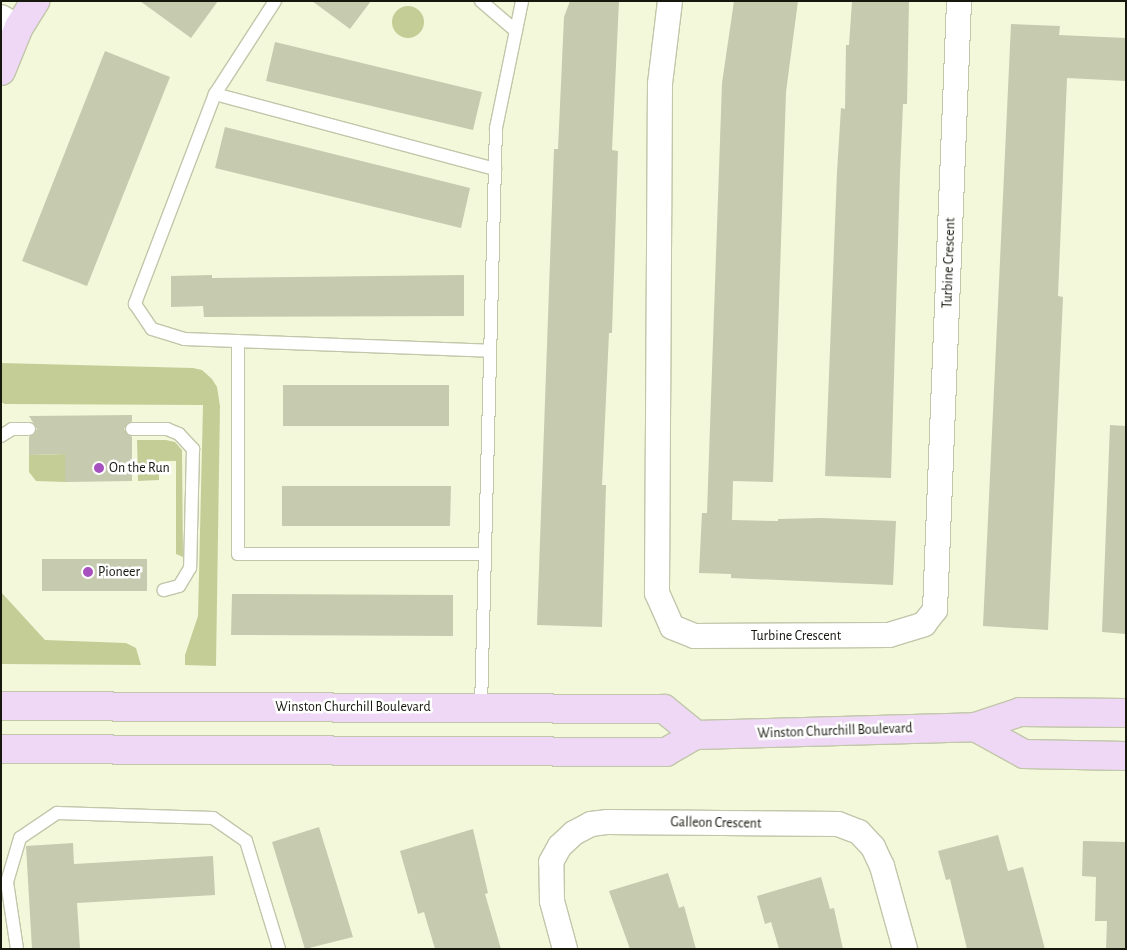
<!DOCTYPE html>
<style>
body{margin:0}
#map{position:relative;width:1127px;height:950px;overflow:hidden;background:#f3f8db;font-family:"Alegreya Sans",sans-serif}
div>[style]{position:absolute}
.green>*{inset:0;background:#c5cd97}
.round{border-radius:50%}
.building>*{inset:0;background:#c6caae}
.roads{filter:drop-shadow(1px 0 #c2c6aa) drop-shadow(-1px 0 #c2c6aa) drop-shadow(0 1px #c2c6aa) drop-shadow(0 -1px #c2c6aa)}
.lane>*{height:12px;margin:-6px;padding:0 6px;transform-origin:6px;border-radius:6px;background:#fff}
.street>*{height:24px;margin:-12px;padding:0 12px;transform-origin:12px;border-radius:12px;background:#fff}
.secondary>*{height:28px;margin:-14px;padding:0 14px;transform-origin:14px;border-radius:14px;background:#eed8f5}
.dots>*{width:14px;height:14px;translate:-50% -50%;box-sizing:border-box;border:2px solid #fff;border-radius:50%}
span{translate:-50% -50%;white-space:nowrap;text-align:center;line-height:1.15;-webkit-text-stroke:5px #fff;paint-order:stroke}
.street-label{font-size:14px;color:#16170d}
.poi-label{font-size:14px;color:#16170d}
.left{translate:0 -50%;text-align:left}
.frame{position:absolute;inset:0;border:2px solid #16170d;pointer-events:none}
</style>
<div id="map">
<div class="green">
<i class="round" style="left:392px;top:6px;width:32px;height:32px"></i>
<i style="clip-path:polygon(1px 363px,193px 368px,202px 370px,212px 379px,217px 387px,220px 406px,216px 666px,185px 665px,185px 655px,198px 616px,203px 405px,5px 404px,1px 402px)"></i>
<i style="clip-path:polygon(137px 440px,166px 440px,175px 442px,182px 450px,183px 557px,176px 554px,176px 461px,159px 461px,159px 480px,138px 481px)"></i>
<i style="clip-path:polygon(65px 454px,65px 482px,36px 481px,29px 472px,29px 455px)"></i>
<i style="clip-path:polygon(1px 592px,45px 640px,126px 643px,136px 648px,141px 665px,1px 664px)"></i>
</div>
<div class="building">
<i style="clip-path:polygon(140px 1px,218px 1px,191px 38px)"></i>
<i style="clip-path:polygon(312px 1px,371px 1px,350px 29px)"></i>
<i style="clip-path:polygon(570px 1px,619px 1px,612px 150px,618px 151px,612px 333px,609px 333px,602px 485px,606px 485px,602px 627px,537px 625px,554px 149px,558px 149px,564px 17px)"></i>
<i style="clip-path:polygon(734px 1px,798px 1px,786px 92px,773px 482px,733px 481px,732px 520px,778px 521px,778px 519px,822px 518px,896px 521px,893px 585px,731px 578px,731px 574px,699px 573px,702px 513px,707px 513px,722px 83px)"></i>
<i style="clip-path:polygon(852px 1px,909px 1px,907px 104px,903px 104px,900px 174px,891px 478px,825px 476px,837px 172px,841px 108px,845px 109px,846px 45px,849px 45px)"></i>
<i style="clip-path:polygon(1011px 24px,1060px 26px,1059px 35px,1126px 38px,1126px 81px,1067px 78px,1058px 296px,1063px 297px,1048px 630px,983px 626px)"></i>
<i style="clip-path:polygon(275px 42px,482px 92px,473px 130px,266px 81px)"></i>
<i style="clip-path:polygon(105px 51px,170px 77px,87px 286px,22px 261px)"></i>
<i style="clip-path:polygon(225px 127px,470px 188px,461px 228px,215px 168px)"></i>
<i style="clip-path:polygon(212px 275px,212px 278px,464px 275px,464px 316px,204px 317px,203px 306px,171px 307px,171px 276px)"></i>
<i style="clip-path:polygon(283px 385px,449px 385px,449px 426px,283px 426px)"></i>
<i style="clip-path:polygon(132px 415px,132px 421px,124px 429px,132px 437px,132px 481px,65px 482px,65px 454px,29px 455px,29px 437px,37px 429px,29px 416px)"></i>
<i style="clip-path:polygon(1110px 425px,1126px 426px,1126px 634px,1102px 632px)"></i>
<i style="clip-path:polygon(282px 486px,451px 486px,450px 526px,282px 526px)"></i>
<i style="clip-path:polygon(42px 559px,147px 559px,147px 591px,42px 591px)"></i>
<i style="clip-path:polygon(232px 594px,453px 595px,453px 636px,231px 635px)"></i>
<i style="clip-path:polygon(319px 827px,353px 937px,305px 949px,272px 842px)"></i>
<i style="clip-path:polygon(473px 829px,488px 893px,485px 894px,501px 949px,435px 949px,424px 912px,418px 914px,400px 851px)"></i>
<i style="clip-path:polygon(998px 835px,1008px 871px,1023px 867px,1045px 949px,967px 949px,950px 879px,946px 880px,938px 851px)"></i>
<i style="clip-path:polygon(1083px 841px,1126px 842px,1126px 949px,1106px 949px,1107px 921px,1095px 921px,1096px 877px,1082px 876px)"></i>
<i style="clip-path:polygon(73px 843px,74px 864px,213px 856px,215px 895px,77px 903px,80px 949px,32px 949px,26px 846px)"></i>
<i style="clip-path:polygon(668px 873px,679px 908px,684px 906px,696px 949px,630px 949px,609px 891px)"></i>
<i style="clip-path:polygon(821px 877px,830px 909px,834px 908px,843px 949px,779px 949px,771px 922px,765px 924px,757px 896px)"></i>
</div>
<div class="roads">
<div class="lane">
<i style="left:275px;top:1px;width:111px;rotate:122.8deg"></i>
<i style="left:215px;top:94px;width:225px;rotate:110.9deg"></i>
<i style="left:135px;top:304px;width:30px;rotate:56deg"></i>
<i style="left:152px;top:329px;width:34px;rotate:17deg"></i>
<i style="left:184px;top:339px;width:306px;rotate:2.2deg"></i>
<i style="left:481px;top:1px;width:46px;rotate:40.6deg"></i>
<i style="left:215px;top:94px;width:290px;rotate:15deg"></i>
<i style="left:238px;top:341px;width:213px;rotate:90deg"></i>
<i style="left:238px;top:554px;width:247px"></i>
<i style="left:132px;top:429px;width:35px"></i>
<i style="left:167px;top:429px;width:13px;rotate:23deg"></i>
<i style="left:179px;top:434px;width:21px;rotate:47deg"></i>
<i style="left:193px;top:449px;width:119px;rotate:91.4deg"></i>
<i style="left:190px;top:568px;width:21px;rotate:121deg"></i>
<i style="left:179px;top:586px;width:16px;rotate:165deg"></i>
<i style="left:1px;top:436px;width:13px;rotate:-32deg"></i>
<i style="left:12px;top:429px;width:17px"></i>
<i style="left:481px;top:707px;width:579px;rotate:-88.52deg"></i>
<i style="left:496px;top:128px;width:130px;rotate:-78.4deg"></i>
<i style="left:17px;top:949px;width:68px;rotate:-98.5deg"></i>
<i style="left:7px;top:882px;width:46px;rotate:-73.5deg"></i>
<i style="left:20px;top:838px;width:45px;rotate:-34deg"></i>
<i style="left:57px;top:813px;width:156px;rotate:1.8deg"></i>
<i style="left:213px;top:818px;width:40px;rotate:34.9deg"></i>
<i style="left:246px;top:841px;width:113px;rotate:73deg"></i>
</div>
<div class="street">
<i style="left:670px;top:1px;width:84px;rotate:96.9deg"></i>
<i style="left:660px;top:84px;width:509px;rotate:90.34deg"></i>
<i style="left:657px;top:593px;width:37px;rotate:66deg"></i>
<i style="left:672px;top:627px;width:24px;rotate:22deg"></i>
<i style="left:694px;top:636px;width:195px;rotate:-0.3deg"></i>
<i style="left:889px;top:635px;width:37px;rotate:-17deg"></i>
<i style="left:924px;top:624px;width:18px;rotate:-52deg"></i>
<i style="left:935px;top:610px;width:609px;rotate:-87.74deg"></i>
<i style="left:1px;top:17px;width:21px;rotate:29deg"></i>
<i style="left:565px;top:949px;width:50px;rotate:-105.2deg"></i>
<i style="left:552px;top:901px;width:39px;rotate:-91deg"></i>
<i style="left:551px;top:862px;width:18px;rotate:-61deg"></i>
<i style="left:560px;top:846px;width:19px;rotate:-43deg"></i>
<i style="left:574px;top:833px;width:19px;rotate:-28deg"></i>
<i style="left:591px;top:824px;width:17px;rotate:-7deg"></i>
<i style="left:608px;top:822px;width:230px;rotate:0.5deg"></i>
<i style="left:838px;top:824px;width:22px;rotate:21deg"></i>
<i style="left:859px;top:832px;width:21px;rotate:47deg"></i>
<i style="left:873px;top:847px;width:21px;rotate:65deg"></i>
<i style="left:882px;top:866px;width:86px;rotate:74.5deg"></i>
</div>
<div class="secondary">
<i style="left:1px;top:71px;width:48px;rotate:-67.8deg"></i>
<i style="left:19px;top:27px;width:31px;rotate:-58deg"></i>
<i style="left:1px;top:706px;width:663px;rotate:0.26deg"></i>
<i style="left:664px;top:709px;width:41px;rotate:39.1deg"></i>
<i style="left:975px;top:727px;width:56px;rotate:28.9deg"></i>
<i style="left:1024px;top:754px;width:102px;rotate:1.1deg"></i>
<i style="left:1px;top:749px;width:665px;rotate:0.26deg"></i>
<i style="left:666px;top:752px;width:34px;rotate:-30deg"></i>
<i style="left:696px;top:735px;width:279px;rotate:-1.6deg"></i>
<i style="left:975px;top:727px;width:47px;rotate:-18.4deg"></i>
<i style="left:1020px;top:712px;width:106px;rotate:0.5deg"></i>
</div>
</div>
<div class="dots">
<i style="left:99px;top:468px;background:#a651bf"></i>
<i style="left:88px;top:572px;background:#a651bf"></i>
</div>
<div class="street-label">
<span style="left:949px;top:263px;rotate:-88deg">Turbine Crescent</span>
<span style="left:796px;top:636px">Turbine Crescent</span>
<span style="left:353px;top:707px">Winston Churchill Boulevard</span>
<span style="left:835px;top:731px;rotate:-2deg">Winston Churchill Boulevard</span>
<span style="left:716px;top:823px;rotate:1deg">Galleon Crescent</span>
</div>
<div class="poi-label">
<span class="left" style="left:109px;top:468px">On the Run</span>
<span class="left" style="left:98px;top:572px">Pioneer</span>
</div>
<div class="frame"></div>
</div>
